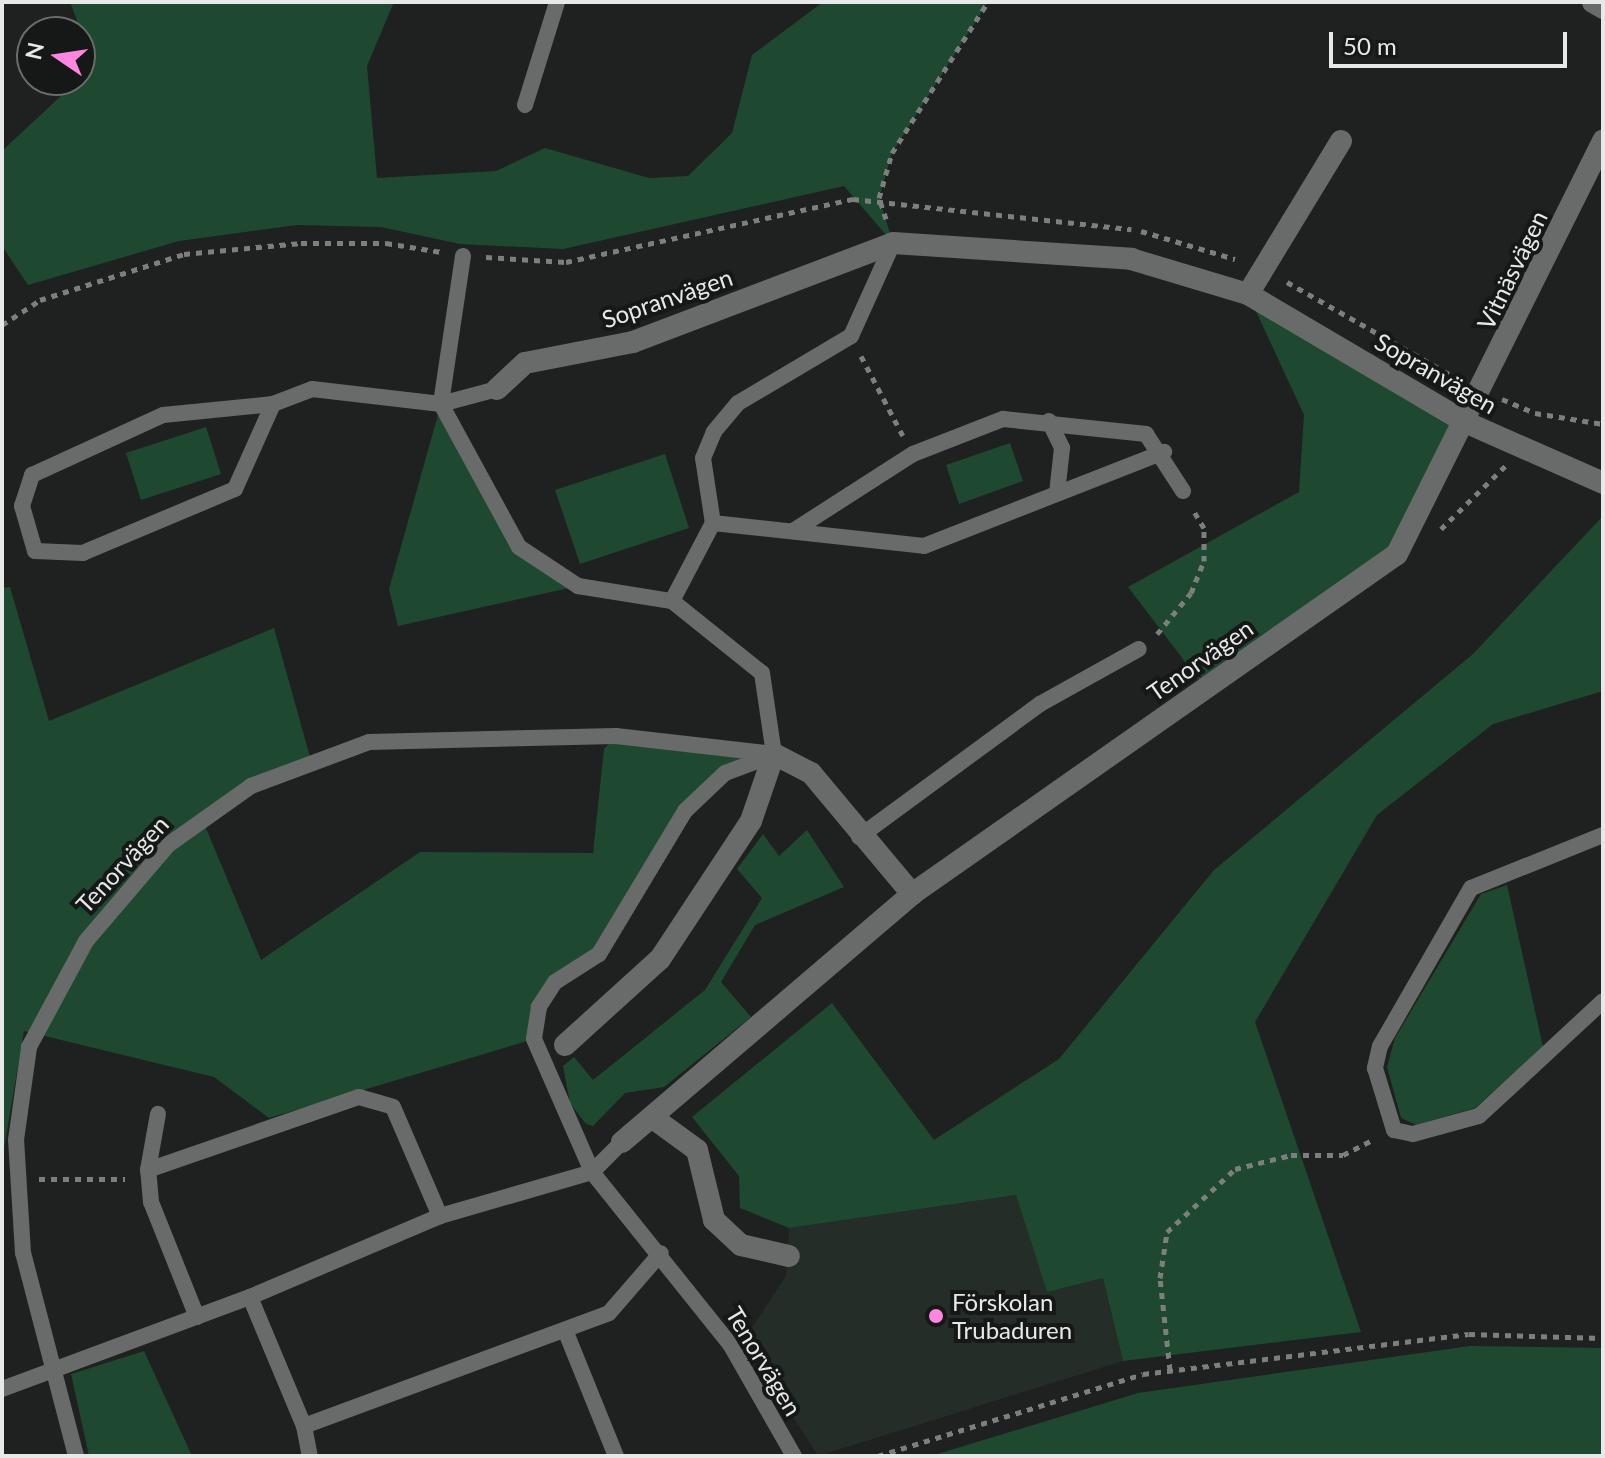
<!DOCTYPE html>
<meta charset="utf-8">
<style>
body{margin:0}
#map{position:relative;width:1605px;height:1458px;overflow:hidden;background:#1e211f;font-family:Lato,sans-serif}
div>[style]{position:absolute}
.built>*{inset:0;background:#252d28}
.green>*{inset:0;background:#1f4831}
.path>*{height:5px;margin-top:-2.5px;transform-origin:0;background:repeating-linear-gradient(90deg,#7d7f7e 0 6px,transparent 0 12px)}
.service>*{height:16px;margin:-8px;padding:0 8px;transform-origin:8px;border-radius:8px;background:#686b69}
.minor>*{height:22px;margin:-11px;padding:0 11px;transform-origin:11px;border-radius:11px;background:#686b69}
.dots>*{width:22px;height:22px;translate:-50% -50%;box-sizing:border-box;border:4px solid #151816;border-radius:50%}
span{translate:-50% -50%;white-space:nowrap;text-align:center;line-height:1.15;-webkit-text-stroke:8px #151816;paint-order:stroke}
.street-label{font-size:24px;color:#e7e9e8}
.poi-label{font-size:24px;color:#e7e9e8}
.left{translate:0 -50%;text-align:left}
.frame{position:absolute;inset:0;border:4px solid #e7e9e8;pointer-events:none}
.north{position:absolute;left:16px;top:16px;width:80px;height:80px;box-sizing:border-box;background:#151816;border:2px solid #696c6a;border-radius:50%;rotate:283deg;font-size:22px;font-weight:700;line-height:32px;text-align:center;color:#e7e9e8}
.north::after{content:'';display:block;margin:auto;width:28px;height:36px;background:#fd86e1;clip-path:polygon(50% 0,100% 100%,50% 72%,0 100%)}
.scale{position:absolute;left:1329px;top:32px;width:238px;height:36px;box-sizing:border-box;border:4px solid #e7e9e8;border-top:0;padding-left:10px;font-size:24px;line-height:28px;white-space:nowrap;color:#e7e9e8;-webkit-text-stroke:6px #151816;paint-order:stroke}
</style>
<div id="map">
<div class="built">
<i style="clip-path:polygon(1016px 1195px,1047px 1292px,1103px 1278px,1123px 1361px,818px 1456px,744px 1340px,786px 1276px,789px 1228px)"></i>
</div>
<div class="green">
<i style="clip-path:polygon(70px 2px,394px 2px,367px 66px,377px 178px,496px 171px,545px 148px,649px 178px,688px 176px,732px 133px,752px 55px,823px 2px,988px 2px,892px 153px,879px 198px,893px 243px,844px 186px,563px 249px,460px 244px,381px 227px,297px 225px,179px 241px,28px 285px,2px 246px,2px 151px,94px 65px)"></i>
<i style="clip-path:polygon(1248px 294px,1465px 422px,1397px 554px,1205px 688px,1128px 587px,1299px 492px,1304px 415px)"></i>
<i style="clip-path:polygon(441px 404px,519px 547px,578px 586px,398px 626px,389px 589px)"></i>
<i style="clip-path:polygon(206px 427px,221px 474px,141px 500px,126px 453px)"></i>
<i style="clip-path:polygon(1010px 443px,1023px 481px,959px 504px,946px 465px)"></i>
<i style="clip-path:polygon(665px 454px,689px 528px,580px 564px,555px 490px)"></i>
<i style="clip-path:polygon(1603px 516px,1603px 691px,1493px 724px,1377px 815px,1255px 1022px,1361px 1332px,1123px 1361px,1103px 1278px,1047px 1292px,1016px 1195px,789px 1228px,740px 1208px,739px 1176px,692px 1117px,832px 1003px,934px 1140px,1059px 1059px,1214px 870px,1473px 654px)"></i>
<i style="clip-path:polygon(10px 587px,49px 721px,274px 628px,312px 764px,251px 786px,203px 821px,261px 960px,420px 852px,593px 853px,604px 749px,616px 736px,774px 754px,725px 773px,685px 811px,615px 932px,555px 982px,534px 1039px,269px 1118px,214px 1077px,24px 1031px,2px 1160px,2px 588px)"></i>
<i style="clip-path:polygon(807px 830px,844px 887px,755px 925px,721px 982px,751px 1017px,664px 1087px,625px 1093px,593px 1126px,586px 1124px,570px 1103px,563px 1066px,574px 1057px,593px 1080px,705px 990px,762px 898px,737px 869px,763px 834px,779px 856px)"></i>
<i style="clip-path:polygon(1507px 885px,1543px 1047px,1475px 1108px,1416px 1125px,1401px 1118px,1387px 1067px,1395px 1038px,1481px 894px)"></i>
<i style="clip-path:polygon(1470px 1346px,1603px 1348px,1603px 1456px,931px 1456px,1138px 1393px)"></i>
<i style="clip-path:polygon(144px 1351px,192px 1456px,89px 1456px,71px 1374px)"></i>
</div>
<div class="path">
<i style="left:886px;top:219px;width:22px;rotate:-108deg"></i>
<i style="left:879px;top:198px;width:47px;rotate:-73.9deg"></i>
<i style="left:892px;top:153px;width:179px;rotate:-57.6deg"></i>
<i style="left:1141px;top:231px;width:98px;rotate:16.6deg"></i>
<i style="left:486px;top:257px;width:80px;rotate:3.6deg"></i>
<i style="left:566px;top:262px;width:294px;rotate:-12.4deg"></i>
<i style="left:853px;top:199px;width:280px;rotate:6.2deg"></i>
<i style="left:1287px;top:282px;width:194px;rotate:29.6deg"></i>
<i style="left:2px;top:325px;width:45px;rotate:-33.3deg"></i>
<i style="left:40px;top:300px;width:151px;rotate:-17.7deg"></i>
<i style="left:184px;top:254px;width:118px;rotate:-5.4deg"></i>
<i style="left:301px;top:243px;width:85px"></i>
<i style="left:386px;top:243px;width:56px;rotate:9.3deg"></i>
<i style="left:861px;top:356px;width:90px;rotate:62.3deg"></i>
<i style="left:1502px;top:399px;width:36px;rotate:23deg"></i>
<i style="left:1535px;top:413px;width:69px;rotate:9.2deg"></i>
<i style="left:1441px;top:529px;width:90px;rotate:-44.5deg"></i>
<i style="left:1157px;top:634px;width:53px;rotate:-50.3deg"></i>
<i style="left:1191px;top:593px;width:35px;rotate:-68deg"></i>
<i style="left:1204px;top:561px;width:33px;rotate:-90deg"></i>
<i style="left:1204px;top:528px;width:21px;rotate:-121deg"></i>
<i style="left:39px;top:1179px;width:86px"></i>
<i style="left:1170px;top:1370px;width:93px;rotate:-96.2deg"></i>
<i style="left:1160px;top:1278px;width:47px;rotate:-81.3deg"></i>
<i style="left:1167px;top:1232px;width:93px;rotate:-42.8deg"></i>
<i style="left:1235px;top:1169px;width:58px;rotate:-14deg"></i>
<i style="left:1291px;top:1155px;width:52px"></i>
<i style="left:1343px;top:1155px;width:34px;rotate:-27deg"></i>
<i style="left:878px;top:1456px;width:277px;rotate:-17.2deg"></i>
<i style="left:1143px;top:1374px;width:328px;rotate:-7deg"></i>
<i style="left:1469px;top:1334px;width:134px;rotate:1.7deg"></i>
</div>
<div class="service">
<i style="left:525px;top:105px;width:108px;rotate:-72.7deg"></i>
<i style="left:893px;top:243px;width:102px;rotate:114.3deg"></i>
<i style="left:851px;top:336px;width:131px;rotate:149.3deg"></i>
<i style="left:738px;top:403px;width:38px;rotate:130deg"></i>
<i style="left:714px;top:432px;width:28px;rotate:113deg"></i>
<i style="left:703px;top:458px;width:66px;rotate:81.3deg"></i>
<i style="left:713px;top:523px;width:212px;rotate:6.2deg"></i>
<i style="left:924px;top:546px;width:258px;rotate:-21.4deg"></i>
<i style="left:463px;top:256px;width:150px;rotate:98.5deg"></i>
<i style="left:441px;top:404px;width:163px;rotate:61.4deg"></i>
<i style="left:519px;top:547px;width:71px;rotate:33.5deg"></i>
<i style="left:578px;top:586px;width:95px;rotate:9.1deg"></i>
<i style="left:672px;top:601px;width:115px;rotate:38.7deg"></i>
<i style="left:762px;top:673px;width:82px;rotate:81.6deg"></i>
<i style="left:273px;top:404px;width:93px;rotate:114.1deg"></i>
<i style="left:235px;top:489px;width:165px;rotate:157.2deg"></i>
<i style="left:83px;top:553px;width:48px;rotate:-177.6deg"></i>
<i style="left:35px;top:551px;width:47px;rotate:-106.1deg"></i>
<i style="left:22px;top:506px;width:33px;rotate:-72deg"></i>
<i style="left:32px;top:475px;width:144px;rotate:-24.6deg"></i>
<i style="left:163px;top:415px;width:111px;rotate:-5.7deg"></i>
<i style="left:273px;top:404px;width:42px;rotate:-21deg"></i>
<i style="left:312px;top:389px;width:130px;rotate:6.6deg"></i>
<i style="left:441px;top:404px;width:58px;rotate:-15deg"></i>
<i style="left:1049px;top:421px;width:30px;rotate:64deg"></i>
<i style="left:1062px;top:448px;width:45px;rotate:96.3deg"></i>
<i style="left:793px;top:531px;width:143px;rotate:-32.7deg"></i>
<i style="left:913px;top:454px;width:97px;rotate:-21.3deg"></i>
<i style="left:1003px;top:419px;width:144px;rotate:6deg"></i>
<i style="left:1146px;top:434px;width:68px;rotate:57deg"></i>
<i style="left:672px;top:601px;width:88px;rotate:-62.3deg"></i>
<i style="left:773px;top:755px;width:51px;rotate:159.4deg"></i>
<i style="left:725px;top:773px;width:55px;rotate:136.5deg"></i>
<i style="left:685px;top:811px;width:167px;rotate:121deg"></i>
<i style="left:599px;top:954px;width:52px;rotate:147.5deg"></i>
<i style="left:555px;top:982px;width:30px;rotate:123deg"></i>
<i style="left:539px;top:1007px;width:32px;rotate:99deg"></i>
<i style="left:534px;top:1039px;width:145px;rotate:66.4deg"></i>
<i style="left:592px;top:1172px;width:221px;rotate:51.3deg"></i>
<i style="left:730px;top:1344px;width:129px;rotate:60.3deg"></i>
<i style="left:1603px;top:835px;width:142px;rotate:158.1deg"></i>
<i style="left:1471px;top:888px;width:182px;rotate:119.9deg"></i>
<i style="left:1380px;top:1046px;width:23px;rotate:103deg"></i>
<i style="left:1375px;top:1068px;width:65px;rotate:73deg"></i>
<i style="left:1394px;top:1130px;width:19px;rotate:12deg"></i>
<i style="left:1413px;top:1134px;width:68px;rotate:-15.3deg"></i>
<i style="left:1479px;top:1116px;width:169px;rotate:-42.8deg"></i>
<i style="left:859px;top:837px;width:225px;rotate:-36.3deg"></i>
<i style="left:1040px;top:704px;width:113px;rotate:-29.1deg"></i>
<i style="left:148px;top:1170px;width:57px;rotate:-79.9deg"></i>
<i style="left:250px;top:1297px;width:140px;rotate:67.3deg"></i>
<i style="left:304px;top:1426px;width:325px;rotate:-20.3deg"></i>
<i style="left:609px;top:1313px;width:79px;rotate:-49.1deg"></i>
<i style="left:197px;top:1317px;width:124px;rotate:-111.8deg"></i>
<i style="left:151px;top:1202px;width:32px;rotate:-95deg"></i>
<i style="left:148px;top:1170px;width:223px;rotate:-19.1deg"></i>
<i style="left:359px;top:1097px;width:35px;rotate:16deg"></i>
<i style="left:393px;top:1107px;width:119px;rotate:66.7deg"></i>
<i style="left:565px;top:1330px;width:136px;rotate:68deg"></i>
<i style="left:2px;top:1389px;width:265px;rotate:-20.4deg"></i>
<i style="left:250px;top:1297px;width:207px;rotate:-23.1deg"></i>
<i style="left:440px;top:1216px;width:158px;rotate:-16.1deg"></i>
<i style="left:592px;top:1172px;width:42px;rotate:-45deg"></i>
<i style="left:304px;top:1426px;width:31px;rotate:79deg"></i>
<i style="left:76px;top:1456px;width:210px;rotate:-104.6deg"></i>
<i style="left:23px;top:1253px;width:113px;rotate:-93.5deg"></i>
<i style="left:16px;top:1140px;width:94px;rotate:-82deg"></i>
<i style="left:29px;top:1047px;width:120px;rotate:-61.7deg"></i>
<i style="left:86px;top:941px;width:126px;rotate:-49.5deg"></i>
<i style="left:168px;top:845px;width:102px;rotate:-35.4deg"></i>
<i style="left:251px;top:786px;width:126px;rotate:-20.4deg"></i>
<i style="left:369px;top:742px;width:247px;rotate:-1.4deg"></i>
<i style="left:616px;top:736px;width:159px;rotate:6.5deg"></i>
</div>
<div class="minor">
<i style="left:1593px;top:2px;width:12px;rotate:31deg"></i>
<i style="left:1248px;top:294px;width:252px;rotate:30.5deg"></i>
<i style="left:1465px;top:422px;width:151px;rotate:23.8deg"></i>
<i style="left:497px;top:389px;width:38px;rotate:-43deg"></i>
<i style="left:525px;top:363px;width:110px;rotate:-11deg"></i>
<i style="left:633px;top:342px;width:278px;rotate:-20.8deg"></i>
<i style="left:893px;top:243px;width:239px;rotate:3.8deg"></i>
<i style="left:1131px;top:259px;width:122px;rotate:16.7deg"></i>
<i style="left:1248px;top:294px;width:179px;rotate:-58.7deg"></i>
<i style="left:565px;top:1045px;width:128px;rotate:-42.2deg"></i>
<i style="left:660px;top:959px;width:165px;rotate:-56.6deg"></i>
<i style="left:751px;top:821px;width:71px;rotate:-71.1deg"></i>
<i style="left:774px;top:754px;width:42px;rotate:27.2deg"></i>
<i style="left:811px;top:773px;width:158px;rotate:50.1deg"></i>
<i style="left:653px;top:1118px;width:54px;rotate:36deg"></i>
<i style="left:697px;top:1150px;width:72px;rotate:76.3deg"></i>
<i style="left:714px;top:1220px;width:37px;rotate:43deg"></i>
<i style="left:741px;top:1245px;width:49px;rotate:12.9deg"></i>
<i style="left:622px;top:1142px;width:382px;rotate:-40.5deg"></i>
<i style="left:912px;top:894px;width:592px;rotate:-35.03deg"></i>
<i style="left:1397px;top:554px;width:462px;rotate:-63.5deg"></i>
</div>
<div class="dots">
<i style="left:936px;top:1316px;background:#fd86e1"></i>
</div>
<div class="street-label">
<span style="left:1512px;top:270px;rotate:-64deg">Vitnäsvägen</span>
<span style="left:667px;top:298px;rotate:-19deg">Sopranvägen</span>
<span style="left:1436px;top:373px;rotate:30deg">Sopranvägen</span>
<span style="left:1200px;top:660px;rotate:-35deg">Tenorvägen</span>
<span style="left:122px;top:864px;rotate:-47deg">Tenorvägen</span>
<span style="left:764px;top:1361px;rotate:59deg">Tenorvägen</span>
</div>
<div class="poi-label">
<span class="left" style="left:952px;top:1316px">Förskolan<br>Trubaduren</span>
</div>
<div class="frame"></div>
<div class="north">N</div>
<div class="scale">50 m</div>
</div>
